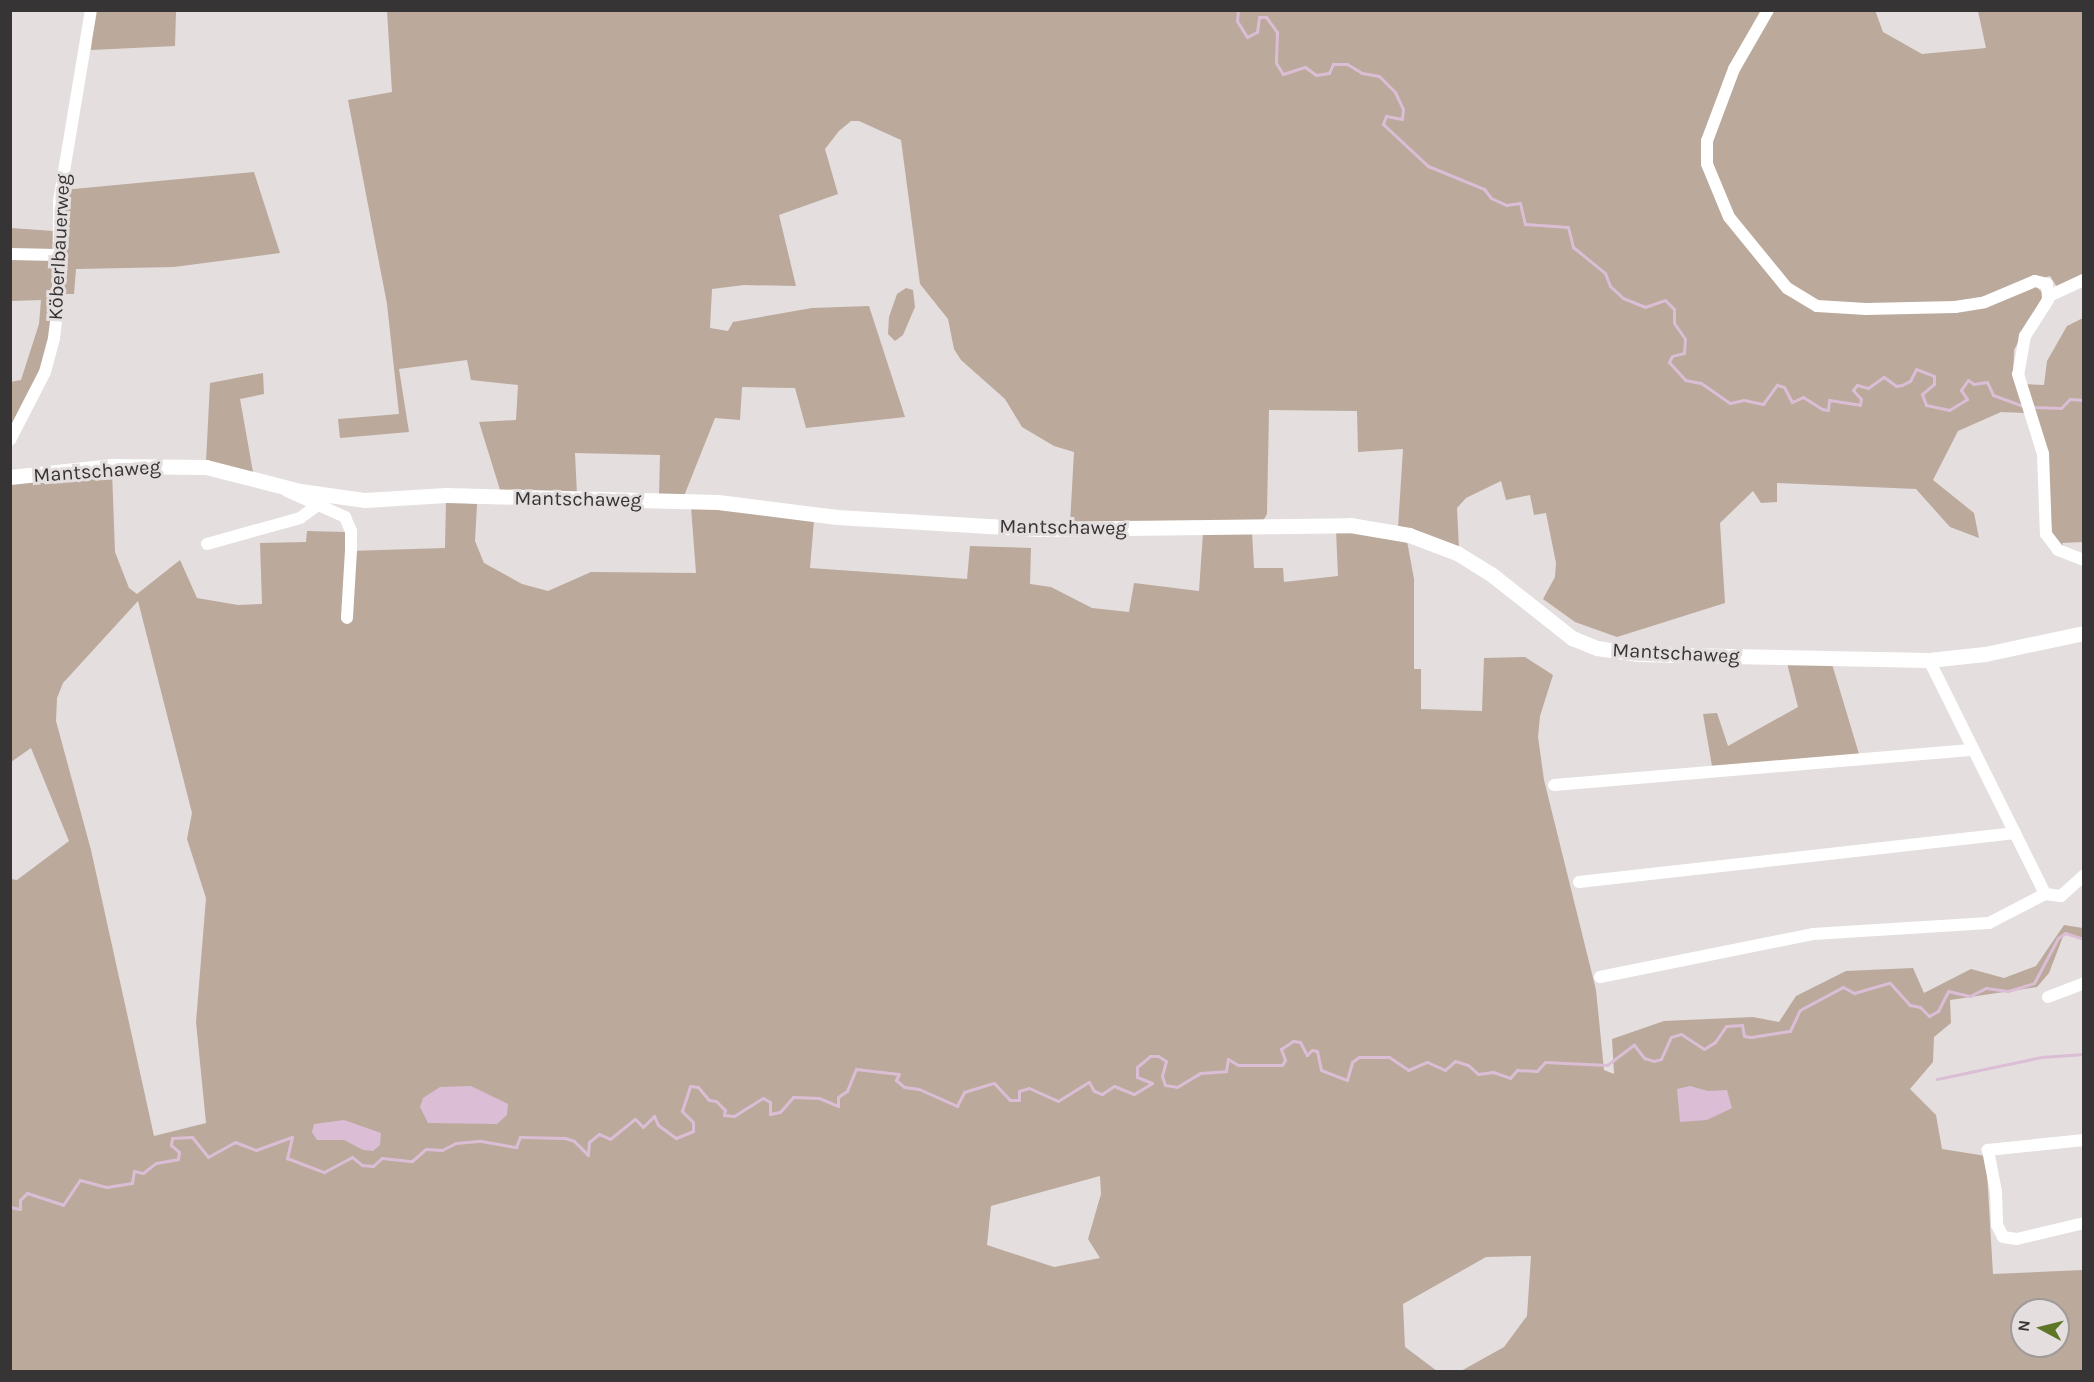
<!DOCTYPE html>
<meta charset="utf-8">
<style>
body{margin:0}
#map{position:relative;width:2094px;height:1382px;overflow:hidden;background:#e4dede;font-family:Karla,sans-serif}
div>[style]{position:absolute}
.green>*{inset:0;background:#bba99b}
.water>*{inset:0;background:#dbbed6}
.stream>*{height:3px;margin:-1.5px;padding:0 1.5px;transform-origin:1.5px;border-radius:1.5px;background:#dbbed6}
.minor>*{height:12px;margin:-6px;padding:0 6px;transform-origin:6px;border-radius:6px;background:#fff}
.tertiary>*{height:15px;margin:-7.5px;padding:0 7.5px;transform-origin:7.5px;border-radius:7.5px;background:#fff}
span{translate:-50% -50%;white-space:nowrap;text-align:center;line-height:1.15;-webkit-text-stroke:6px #e4dede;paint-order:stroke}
.street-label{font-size:20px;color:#363434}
.frame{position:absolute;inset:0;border:12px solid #363434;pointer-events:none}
.north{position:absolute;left:2010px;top:1298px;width:60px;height:60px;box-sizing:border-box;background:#e4dede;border:2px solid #9e9a9a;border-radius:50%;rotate:277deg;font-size:16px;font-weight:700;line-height:24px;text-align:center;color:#363434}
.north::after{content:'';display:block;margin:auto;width:21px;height:27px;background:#5f7526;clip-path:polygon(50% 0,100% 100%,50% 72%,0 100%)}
</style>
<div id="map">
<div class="green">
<i style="clip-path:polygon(1875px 10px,1883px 32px,1922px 54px,1986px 48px,1978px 11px,2083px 11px,2083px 274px,2057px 287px,2050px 276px,1993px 293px,2034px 285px,2044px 294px,2014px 350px,2013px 378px,2025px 413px,2001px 412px,1958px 431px,1933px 480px,1974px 513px,1979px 538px,1950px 527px,1916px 489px,1777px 483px,1777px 502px,1761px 503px,1753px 491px,1720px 523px,1725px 603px,1617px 637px,1575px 622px,1543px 599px,1555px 577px,1556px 563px,1546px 513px,1534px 515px,1530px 495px,1506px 500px,1501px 481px,1466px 498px,1457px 508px,1459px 549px,1398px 528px,1403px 449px,1358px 452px,1357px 411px,1269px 410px,1267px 514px,1263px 521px,1070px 524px,1074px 452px,1054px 446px,1022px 427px,1005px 399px,961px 360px,954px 349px,948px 319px,920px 284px,901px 140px,859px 121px,851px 121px,839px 131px,825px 149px,838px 194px,779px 215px,796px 286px,744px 285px,712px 289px,710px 328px,728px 331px,733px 322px,812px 308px,869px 306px,905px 417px,806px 428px,795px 388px,742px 387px,740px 420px,715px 418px,684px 496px,659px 496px,660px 455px,575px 453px,577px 495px,501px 493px,479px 422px,516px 420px,518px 385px,471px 380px,467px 360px,399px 369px,409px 432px,340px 438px,338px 419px,399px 414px,387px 304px,348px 100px,392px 92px,387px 11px)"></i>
<i style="clip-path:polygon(94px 11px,176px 11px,175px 46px,91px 50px)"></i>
<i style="clip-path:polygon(254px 172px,280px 253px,174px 267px,76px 269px,74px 294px,64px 294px,63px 190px)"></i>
<i style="clip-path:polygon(11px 228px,53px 231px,56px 289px,45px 361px,11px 433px,10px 382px,21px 380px,39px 324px,41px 300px,11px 301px)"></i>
<i style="clip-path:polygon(906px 288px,913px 290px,915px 307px,903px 335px,895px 341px,888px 334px,889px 317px,897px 294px)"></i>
<i style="clip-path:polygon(2083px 318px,2083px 542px,2062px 543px,2064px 549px,2052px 536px,2048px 485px,2023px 384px,2044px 385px,2047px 361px,2067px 326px)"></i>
<i style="clip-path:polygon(263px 373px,264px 394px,240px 399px,253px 472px,206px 462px,210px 383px)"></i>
<i style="clip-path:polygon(evenodd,112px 471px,115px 552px,129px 588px,137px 594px,180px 560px,197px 598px,238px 605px,262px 604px,260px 543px,306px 542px,307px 531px,345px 532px,349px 551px,445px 548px,446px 501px,477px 504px,475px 541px,484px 563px,522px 584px,548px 591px,591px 572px,696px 573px,691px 507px,712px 506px,814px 520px,810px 568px,967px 579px,970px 546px,1031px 548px,1030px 584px,1051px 587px,1092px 608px,1129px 612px,1134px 583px,1199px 591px,1203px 533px,1252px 532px,1254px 568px,1283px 568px,1284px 582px,1338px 576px,1336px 530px,1407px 541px,1414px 579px,1414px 669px,1421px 669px,1421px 709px,1482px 711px,1484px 658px,1525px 657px,1553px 675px,1540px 716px,1538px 737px,1544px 780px,1596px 990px,1604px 1070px,1614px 1074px,1612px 1039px,1664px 1021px,1753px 1017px,1779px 1022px,1796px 996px,1846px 971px,1913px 968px,1924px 993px,1971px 969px,2004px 978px,2036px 966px,2064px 925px,2083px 928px,2083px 938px,2064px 934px,2049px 973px,2037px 987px,1950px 1000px,1951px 1023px,1934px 1037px,1933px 1062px,1910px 1089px,1936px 1115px,1942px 1149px,1986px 1156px,1993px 1274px,2083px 1270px,2083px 1371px,1461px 1371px,1504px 1347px,1527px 1316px,1531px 1256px,1486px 1257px,1403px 1304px,1405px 1347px,1437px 1371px,11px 1371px,11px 879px,17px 880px,69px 841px,31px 748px,11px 762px,10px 481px,112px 471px,138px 601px,192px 813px,187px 839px,206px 898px,196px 1022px,206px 1123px,154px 1136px,91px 850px,56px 721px,57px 698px,63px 683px,138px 601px,112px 471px,1100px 1176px,1101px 1194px,1088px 1239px,1100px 1258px,1054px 1267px,987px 1245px,991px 1206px,1100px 1176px,112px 471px,2022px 1310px,2058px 1310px,2058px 1346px,2022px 1346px,2022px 1310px)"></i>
<i style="clip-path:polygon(1787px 663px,1832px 664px,1859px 754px,1716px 769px,1712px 766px,1703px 714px,1717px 713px,1728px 746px,1798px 707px)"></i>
</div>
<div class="water">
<i style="clip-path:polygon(471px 1086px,508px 1104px,507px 1115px,497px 1124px,428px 1123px,420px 1107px,423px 1098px,440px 1087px)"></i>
<i style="clip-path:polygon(1690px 1086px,1708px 1091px,1727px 1090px,1732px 1108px,1707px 1120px,1680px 1122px,1677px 1089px)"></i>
<i style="clip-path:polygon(344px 1120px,381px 1133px,380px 1145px,373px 1151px,363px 1150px,344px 1140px,317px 1140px,312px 1132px,314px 1124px)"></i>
</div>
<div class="stream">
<i style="left:1238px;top:10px;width:11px;rotate:95deg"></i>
<i style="left:1237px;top:21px;width:19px;rotate:58deg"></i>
<i style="left:1247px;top:37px;width:11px;rotate:-27deg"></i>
<i style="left:1257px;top:32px;width:15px;rotate:-82deg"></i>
<i style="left:1259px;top:17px;width:7px"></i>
<i style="left:1266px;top:17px;width:19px;rotate:54deg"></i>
<i style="left:1277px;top:32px;width:31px;rotate:92deg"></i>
<i style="left:1276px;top:63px;width:13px;rotate:58deg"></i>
<i style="left:1283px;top:74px;width:23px;rotate:-18deg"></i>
<i style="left:1305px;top:67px;width:14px;rotate:36deg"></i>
<i style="left:1316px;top:75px;width:13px;rotate:-9deg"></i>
<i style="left:1329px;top:73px;width:10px;rotate:-66deg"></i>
<i style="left:1333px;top:64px;width:14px"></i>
<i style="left:1347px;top:64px;width:17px;rotate:31deg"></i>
<i style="left:1362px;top:73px;width:17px;rotate:10deg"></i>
<i style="left:1379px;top:76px;width:23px;rotate:45deg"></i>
<i style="left:1395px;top:92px;width:19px;rotate:65deg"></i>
<i style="left:1403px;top:109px;width:10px;rotate:96deg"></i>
<i style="left:1402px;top:119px;width:16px;rotate:-169deg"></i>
<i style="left:1386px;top:116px;width:9px;rotate:111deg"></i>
<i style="left:1383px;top:124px;width:62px;rotate:43deg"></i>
<i style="left:1428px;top:166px;width:61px;rotate:22.3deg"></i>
<i style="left:1484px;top:189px;width:11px;rotate:52deg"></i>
<i style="left:1491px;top:198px;width:17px;rotate:25deg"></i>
<i style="left:1506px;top:205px;width:14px;rotate:-8deg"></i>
<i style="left:1520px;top:203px;width:22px;rotate:77deg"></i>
<i style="left:1525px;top:224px;width:43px;rotate:4deg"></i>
<i style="left:1568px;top:227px;width:21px;rotate:76deg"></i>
<i style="left:1573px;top:247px;width:41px;rotate:39.1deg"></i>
<i style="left:1605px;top:273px;width:14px;rotate:69deg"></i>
<i style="left:1610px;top:286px;width:18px;rotate:43deg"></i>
<i style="left:1623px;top:298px;width:24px;rotate:22deg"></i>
<i style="left:1645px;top:307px;width:21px;rotate:-19deg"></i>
<i style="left:1665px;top:300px;width:13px;rotate:45deg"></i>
<i style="left:1674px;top:309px;width:14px;rotate:90deg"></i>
<i style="left:1674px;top:323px;width:19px;rotate:55deg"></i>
<i style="left:1685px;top:339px;width:14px;rotate:94deg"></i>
<i style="left:1684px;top:353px;width:12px;rotate:166deg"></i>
<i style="left:1672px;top:356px;width:7px;rotate:117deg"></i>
<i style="left:1669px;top:362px;width:24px;rotate:48deg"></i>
<i style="left:1685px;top:380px;width:16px;rotate:11deg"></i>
<i style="left:1701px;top:383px;width:35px;rotate:35deg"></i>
<i style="left:1730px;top:403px;width:14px;rotate:-12deg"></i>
<i style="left:1744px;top:400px;width:19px;rotate:12deg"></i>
<i style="left:1763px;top:404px;width:24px;rotate:-54deg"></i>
<i style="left:1777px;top:385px;width:7px;rotate:16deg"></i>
<i style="left:1784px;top:387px;width:17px;rotate:62deg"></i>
<i style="left:1792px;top:402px;width:12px;rotate:-24deg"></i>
<i style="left:1803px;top:397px;width:22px;rotate:32deg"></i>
<i style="left:1822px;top:409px;width:6px;rotate:9deg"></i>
<i style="left:1828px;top:410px;width:10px;rotate:-84deg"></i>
<i style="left:1829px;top:400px;width:31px;rotate:9deg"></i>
<i style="left:1860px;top:405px;width:6px;rotate:-81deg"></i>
<i style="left:1861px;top:399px;width:12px;rotate:-132deg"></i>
<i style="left:1853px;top:390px;width:6px;rotate:-51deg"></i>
<i style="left:1857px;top:385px;width:11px;rotate:15deg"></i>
<i style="left:1868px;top:388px;width:19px;rotate:-35deg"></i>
<i style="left:1884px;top:377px;width:15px;rotate:37deg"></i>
<i style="left:1896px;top:386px;width:6px;rotate:-9deg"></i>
<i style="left:1902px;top:385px;width:9px;rotate:-27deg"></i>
<i style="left:1910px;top:381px;width:13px;rotate:-63deg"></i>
<i style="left:1916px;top:369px;width:19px;rotate:21deg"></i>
<i style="left:1934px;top:376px;width:8px;rotate:90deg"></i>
<i style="left:1934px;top:384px;width:16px;rotate:140deg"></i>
<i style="left:1922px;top:394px;width:12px;rotate:70deg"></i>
<i style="left:1926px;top:405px;width:24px;rotate:12deg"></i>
<i style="left:1949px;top:410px;width:21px;rotate:-31deg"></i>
<i style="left:1967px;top:399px;width:11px;rotate:-124deg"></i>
<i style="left:1961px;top:390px;width:12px;rotate:-55deg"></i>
<i style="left:1968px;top:380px;width:7px;rotate:34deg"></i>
<i style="left:1974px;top:384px;width:13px;rotate:-9deg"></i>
<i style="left:1987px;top:382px;width:14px;rotate:65deg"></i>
<i style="left:1993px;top:395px;width:33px;rotate:20deg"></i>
<i style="left:2031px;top:407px;width:30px;rotate:2deg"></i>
<i style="left:2061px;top:408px;width:13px;rotate:-45deg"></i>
<i style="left:2070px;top:399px;width:14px;rotate:4deg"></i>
<i style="left:1937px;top:1079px;width:106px;rotate:-11.9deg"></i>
<i style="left:2041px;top:1057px;width:43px;rotate:-4deg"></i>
<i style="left:10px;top:1207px;width:10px;rotate:11deg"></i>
<i style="left:20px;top:1209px;width:9px;rotate:-90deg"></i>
<i style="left:20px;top:1200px;width:10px;rotate:-45deg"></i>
<i style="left:27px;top:1193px;width:38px;rotate:18deg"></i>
<i style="left:63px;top:1205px;width:30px;rotate:-56deg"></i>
<i style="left:80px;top:1180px;width:28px;rotate:15deg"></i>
<i style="left:107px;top:1187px;width:25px;rotate:-9deg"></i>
<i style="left:132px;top:1183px;width:12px;rotate:-81deg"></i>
<i style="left:134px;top:1171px;width:9px;rotate:13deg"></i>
<i style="left:143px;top:1173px;width:16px;rotate:-38deg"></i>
<i style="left:156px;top:1163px;width:22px;rotate:-10deg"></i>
<i style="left:178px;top:1159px;width:7px;rotate:-82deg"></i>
<i style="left:179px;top:1152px;width:11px;rotate:-139deg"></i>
<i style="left:171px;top:1145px;width:7px;rotate:-82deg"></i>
<i style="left:172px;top:1138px;width:20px;rotate:-3deg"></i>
<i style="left:192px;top:1137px;width:26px;rotate:51deg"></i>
<i style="left:208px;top:1157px;width:31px;rotate:-29deg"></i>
<i style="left:235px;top:1142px;width:22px;rotate:21deg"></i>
<i style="left:256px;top:1150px;width:38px;rotate:-20deg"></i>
<i style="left:292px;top:1137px;width:22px;rotate:103deg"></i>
<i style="left:287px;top:1158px;width:40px;rotate:21deg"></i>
<i style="left:324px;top:1172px;width:32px;rotate:-28deg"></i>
<i style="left:352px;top:1157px;width:13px;rotate:39deg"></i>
<i style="left:362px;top:1165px;width:11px;rotate:5deg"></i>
<i style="left:373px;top:1166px;width:12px;rotate:-42deg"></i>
<i style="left:382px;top:1158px;width:30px;rotate:6deg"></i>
<i style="left:412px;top:1161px;width:18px;rotate:-41deg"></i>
<i style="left:426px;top:1149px;width:16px;rotate:4deg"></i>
<i style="left:442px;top:1150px;width:16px;rotate:-27deg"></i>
<i style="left:456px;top:1143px;width:25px;rotate:-5deg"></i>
<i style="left:481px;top:1141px;width:36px;rotate:10deg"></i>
<i style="left:516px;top:1147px;width:11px;rotate:-68deg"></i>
<i style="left:520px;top:1137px;width:45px;rotate:1.3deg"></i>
<i style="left:565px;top:1138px;width:9px;rotate:18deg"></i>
<i style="left:574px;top:1141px;width:20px;rotate:45deg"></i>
<i style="left:588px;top:1155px;width:13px;rotate:-86deg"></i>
<i style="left:589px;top:1142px;width:13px;rotate:-39deg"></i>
<i style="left:599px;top:1134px;width:12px;rotate:24deg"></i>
<i style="left:610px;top:1139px;width:32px;rotate:-39deg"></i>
<i style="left:635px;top:1119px;width:11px;rotate:45deg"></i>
<i style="left:643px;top:1127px;width:16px;rotate:-45deg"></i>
<i style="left:654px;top:1116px;width:10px;rotate:66deg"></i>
<i style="left:658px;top:1125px;width:22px;rotate:36deg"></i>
<i style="left:676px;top:1138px;width:18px;rotate:-22deg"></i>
<i style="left:693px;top:1131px;width:9px;rotate:-90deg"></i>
<i style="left:693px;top:1122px;width:16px;rotate:-135deg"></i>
<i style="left:682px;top:1111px;width:26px;rotate:-72deg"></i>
<i style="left:690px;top:1086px;width:8px;rotate:7deg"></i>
<i style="left:698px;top:1087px;width:17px;rotate:50deg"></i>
<i style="left:709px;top:1100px;width:7px;rotate:8deg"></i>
<i style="left:716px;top:1101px;width:13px;rotate:45deg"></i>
<i style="left:725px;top:1110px;width:5px;rotate:101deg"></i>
<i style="left:724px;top:1115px;width:10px;rotate:6deg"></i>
<i style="left:734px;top:1116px;width:34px;rotate:-32deg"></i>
<i style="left:763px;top:1098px;width:8px;rotate:30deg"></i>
<i style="left:770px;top:1102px;width:12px;rotate:90deg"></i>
<i style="left:770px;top:1114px;width:10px;rotate:-11deg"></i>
<i style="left:780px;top:1112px;width:20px;rotate:-49deg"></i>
<i style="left:793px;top:1097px;width:26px;rotate:2deg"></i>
<i style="left:819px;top:1098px;width:21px;rotate:23deg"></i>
<i style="left:838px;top:1106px;width:9px;rotate:-90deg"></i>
<i style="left:838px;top:1097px;width:11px;rotate:-34deg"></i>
<i style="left:847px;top:1091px;width:24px;rotate:-68deg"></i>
<i style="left:856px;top:1069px;width:43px;rotate:6.6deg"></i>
<i style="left:899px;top:1074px;width:7px;rotate:117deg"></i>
<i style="left:896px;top:1080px;width:11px;rotate:41deg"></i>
<i style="left:904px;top:1087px;width:15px;rotate:8deg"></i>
<i style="left:919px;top:1089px;width:42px;rotate:24.1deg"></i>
<i style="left:957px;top:1106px;width:16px;rotate:-63deg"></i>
<i style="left:964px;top:1092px;width:31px;rotate:-17deg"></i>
<i style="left:994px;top:1083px;width:23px;rotate:47deg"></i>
<i style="left:1010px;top:1100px;width:9px"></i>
<i style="left:1019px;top:1100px;width:9px;rotate:-90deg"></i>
<i style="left:1019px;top:1091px;width:10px;rotate:-17deg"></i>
<i style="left:1029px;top:1088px;width:32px;rotate:24deg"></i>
<i style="left:1058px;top:1101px;width:36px;rotate:-32deg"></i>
<i style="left:1089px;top:1082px;width:10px;rotate:61deg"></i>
<i style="left:1094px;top:1091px;width:9px;rotate:21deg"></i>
<i style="left:1102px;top:1094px;width:14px;rotate:-34deg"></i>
<i style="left:1114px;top:1086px;width:22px;rotate:22deg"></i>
<i style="left:1134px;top:1094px;width:21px;rotate:-31deg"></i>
<i style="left:1152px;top:1083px;width:16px;rotate:-158deg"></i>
<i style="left:1137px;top:1077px;width:10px;rotate:-90deg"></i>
<i style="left:1137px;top:1067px;width:17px;rotate:-40deg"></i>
<i style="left:1150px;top:1056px;width:8px"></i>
<i style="left:1158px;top:1056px;width:9px;rotate:32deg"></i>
<i style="left:1166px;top:1061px;width:16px;rotate:105deg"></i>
<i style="left:1162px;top:1076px;width:9px;rotate:72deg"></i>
<i style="left:1165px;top:1085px;width:12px;rotate:9deg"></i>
<i style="left:1177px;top:1087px;width:27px;rotate:-31deg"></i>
<i style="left:1200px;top:1073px;width:26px;rotate:-4deg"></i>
<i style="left:1226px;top:1071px;width:12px;rotate:-81deg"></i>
<i style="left:1228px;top:1059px;width:12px;rotate:31deg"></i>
<i style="left:1238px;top:1065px;width:44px"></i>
<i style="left:1282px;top:1065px;width:6px;rotate:-59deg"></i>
<i style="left:1285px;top:1060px;width:12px;rotate:-110deg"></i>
<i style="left:1281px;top:1049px;width:14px;rotate:-34deg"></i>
<i style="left:1293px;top:1041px;width:7px;rotate:8deg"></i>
<i style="left:1300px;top:1042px;width:15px;rotate:62deg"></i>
<i style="left:1307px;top:1055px;width:7px;rotate:-45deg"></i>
<i style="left:1312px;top:1050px;width:5px;rotate:11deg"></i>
<i style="left:1317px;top:1051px;width:19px;rotate:78deg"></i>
<i style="left:1321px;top:1070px;width:28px;rotate:21deg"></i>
<i style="left:1347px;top:1080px;width:19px;rotate:-74deg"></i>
<i style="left:1352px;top:1062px;width:9px;rotate:-36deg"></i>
<i style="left:1359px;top:1057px;width:30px"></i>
<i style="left:1389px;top:1057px;width:23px;rotate:34deg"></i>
<i style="left:1408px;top:1070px;width:21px;rotate:-23deg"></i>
<i style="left:1427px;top:1062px;width:20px;rotate:24deg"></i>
<i style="left:1445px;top:1070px;width:13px;rotate:-42deg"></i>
<i style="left:1455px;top:1061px;width:14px;rotate:17deg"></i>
<i style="left:1468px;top:1065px;width:13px;rotate:42deg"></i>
<i style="left:1478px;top:1074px;width:15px;rotate:-8deg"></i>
<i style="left:1493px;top:1072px;width:18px;rotate:19deg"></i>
<i style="left:1510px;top:1078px;width:11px;rotate:-49deg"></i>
<i style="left:1517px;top:1070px;width:20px;rotate:3deg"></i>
<i style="left:1537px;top:1071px;width:12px;rotate:-48deg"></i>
<i style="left:1545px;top:1062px;width:62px;rotate:2.8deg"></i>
<i style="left:1607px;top:1065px;width:34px;rotate:-37deg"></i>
<i style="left:1634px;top:1045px;width:16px;rotate:52deg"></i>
<i style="left:1644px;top:1058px;width:10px;rotate:17deg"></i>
<i style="left:1654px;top:1061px;width:7px;rotate:-16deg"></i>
<i style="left:1661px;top:1059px;width:24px;rotate:-66deg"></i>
<i style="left:1671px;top:1037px;width:10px;rotate:-17deg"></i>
<i style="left:1681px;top:1034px;width:27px;rotate:33deg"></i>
<i style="left:1704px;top:1049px;width:13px;rotate:-32deg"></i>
<i style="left:1715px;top:1042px;width:19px;rotate:-55deg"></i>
<i style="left:1726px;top:1026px;width:16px;rotate:-4deg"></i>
<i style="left:1742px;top:1025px;width:11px;rotate:80deg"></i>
<i style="left:1744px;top:1036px;width:7px;rotate:8deg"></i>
<i style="left:1751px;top:1037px;width:39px;rotate:-9deg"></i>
<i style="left:1790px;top:1031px;width:23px;rotate:-65deg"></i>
<i style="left:1800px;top:1010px;width:49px;rotate:-28.1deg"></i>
<i style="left:1843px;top:987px;width:13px;rotate:29deg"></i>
<i style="left:1854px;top:993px;width:37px;rotate:-16deg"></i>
<i style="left:1890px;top:983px;width:30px;rotate:48deg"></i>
<i style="left:1910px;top:1005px;width:10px;rotate:11deg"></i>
<i style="left:1920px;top:1007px;width:13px;rotate:45deg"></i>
<i style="left:1929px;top:1016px;width:10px;rotate:-29deg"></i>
<i style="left:1938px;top:1011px;width:22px;rotate:-63deg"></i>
<i style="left:1948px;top:991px;width:23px;rotate:13deg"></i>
<i style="left:1970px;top:996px;width:18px;rotate:-27deg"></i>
<i style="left:1986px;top:988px;width:22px;rotate:8deg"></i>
<i style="left:2008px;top:991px;width:27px;rotate:-17deg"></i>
<i style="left:2034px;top:983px;width:51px;rotate:-61.9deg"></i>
<i style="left:2058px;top:938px;width:9px;rotate:-36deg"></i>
<i style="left:2065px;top:933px;width:20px;rotate:18deg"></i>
</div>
<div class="minor">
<i style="left:1768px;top:10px;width:68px;rotate:120deg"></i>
<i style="left:1734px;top:69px;width:77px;rotate:110.6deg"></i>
<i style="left:1707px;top:141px;width:23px;rotate:90deg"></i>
<i style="left:1707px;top:164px;width:57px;rotate:67.5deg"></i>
<i style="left:1729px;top:217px;width:92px;rotate:50.8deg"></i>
<i style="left:1787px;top:288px;width:35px;rotate:31deg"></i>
<i style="left:1817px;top:306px;width:49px;rotate:3.5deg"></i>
<i style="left:1866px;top:309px;width:89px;rotate:-1.3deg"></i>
<i style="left:1955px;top:307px;width:30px;rotate:-9deg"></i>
<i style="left:1985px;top:302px;width:54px;rotate:-22.8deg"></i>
<i style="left:2035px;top:281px;width:12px;rotate:14deg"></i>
<i style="left:2047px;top:284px;width:16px;rotate:86deg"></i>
<i style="left:2048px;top:300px;width:43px;rotate:122.6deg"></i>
<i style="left:2025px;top:336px;width:39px;rotate:100deg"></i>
<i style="left:2018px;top:374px;width:84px;rotate:72.6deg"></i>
<i style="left:2043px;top:454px;width:80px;rotate:87.9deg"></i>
<i style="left:2046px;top:534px;width:20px;rotate:53deg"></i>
<i style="left:2058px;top:550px;width:28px;rotate:21deg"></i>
<i style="left:10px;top:254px;width:47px;rotate:1.2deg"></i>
<i style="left:2049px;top:296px;width:38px;rotate:-25deg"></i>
<i style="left:10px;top:440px;width:76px;rotate:-62.8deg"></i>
<i style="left:45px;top:372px;width:35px;rotate:-75deg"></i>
<i style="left:54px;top:338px;width:33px;rotate:-83deg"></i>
<i style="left:58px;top:305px;width:104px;rotate:-89.4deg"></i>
<i style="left:59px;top:201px;width:194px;rotate:-80.5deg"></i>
<i style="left:287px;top:491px;width:64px;rotate:24.1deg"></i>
<i style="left:345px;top:517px;width:15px;rotate:67deg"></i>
<i style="left:351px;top:531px;width:19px;rotate:90deg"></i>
<i style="left:351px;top:550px;width:68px;rotate:93.4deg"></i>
<i style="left:207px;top:544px;width:97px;rotate:-15.6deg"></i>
<i style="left:300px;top:518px;width:19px;rotate:-36deg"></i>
<i style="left:1929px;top:660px;width:261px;rotate:63.6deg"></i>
<i style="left:2045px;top:894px;width:16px;rotate:7deg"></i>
<i style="left:2061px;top:896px;width:31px;rotate:-42deg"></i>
<i style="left:1554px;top:785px;width:421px;rotate:-4.8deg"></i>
<i style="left:1579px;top:882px;width:439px;rotate:-6.4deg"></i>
<i style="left:1600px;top:977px;width:217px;rotate:-11.4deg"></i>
<i style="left:1813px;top:934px;width:176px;rotate:-3.6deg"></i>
<i style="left:1989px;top:923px;width:63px;rotate:-27.4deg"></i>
<i style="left:2048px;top:997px;width:39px;rotate:-21deg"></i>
<i style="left:2084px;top:1140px;width:97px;rotate:174.1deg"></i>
<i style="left:1988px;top:1150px;width:43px;rotate:79.2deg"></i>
<i style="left:1996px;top:1192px;width:33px;rotate:88deg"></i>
<i style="left:1997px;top:1225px;width:13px;rotate:63deg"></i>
<i style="left:2003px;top:1237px;width:14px;rotate:8deg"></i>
<i style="left:2017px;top:1239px;width:69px;rotate:-13.4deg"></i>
</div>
<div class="tertiary">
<i style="left:10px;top:477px;width:103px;rotate:-6.2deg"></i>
<i style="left:112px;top:466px;width:94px;rotate:0.6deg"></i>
<i style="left:206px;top:467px;width:97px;rotate:14.3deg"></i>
<i style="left:300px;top:491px;width:66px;rotate:7.9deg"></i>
<i style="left:365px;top:500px;width:81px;rotate:-3.5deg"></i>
<i style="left:446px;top:495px;width:272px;rotate:1.5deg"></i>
<i style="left:718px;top:502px;width:120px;rotate:7.2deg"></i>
<i style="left:837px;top:517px;width:201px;rotate:3.4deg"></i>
<i style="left:1038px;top:529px;width:312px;rotate:-0.7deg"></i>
<i style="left:1350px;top:525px;width:60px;rotate:9.6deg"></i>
<i style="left:1409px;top:535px;width:51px;rotate:20.6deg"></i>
<i style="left:1457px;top:553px;width:40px;rotate:32deg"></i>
<i style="left:1491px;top:574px;width:103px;rotate:38.3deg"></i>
<i style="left:1572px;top:638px;width:27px;rotate:22deg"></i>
<i style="left:1597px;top:648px;width:40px;rotate:8.5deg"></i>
<i style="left:1637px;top:654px;width:292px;rotate:1.2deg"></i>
<i style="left:1929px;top:660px;width:56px;rotate:-6.1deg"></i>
<i style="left:1985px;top:654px;width:101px;rotate:-12deg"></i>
</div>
<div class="street-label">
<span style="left:59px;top:247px;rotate:-87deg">Köberlbauerweg</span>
<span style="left:97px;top:471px;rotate:-4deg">Mantschaweg</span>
<span style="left:578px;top:499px;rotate:1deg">Mantschaweg</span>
<span style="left:1063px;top:527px;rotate:1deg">Mantschaweg</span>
<span style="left:1676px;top:653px;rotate:3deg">Mantschaweg</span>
</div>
<div class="frame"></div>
<div class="north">N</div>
</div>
